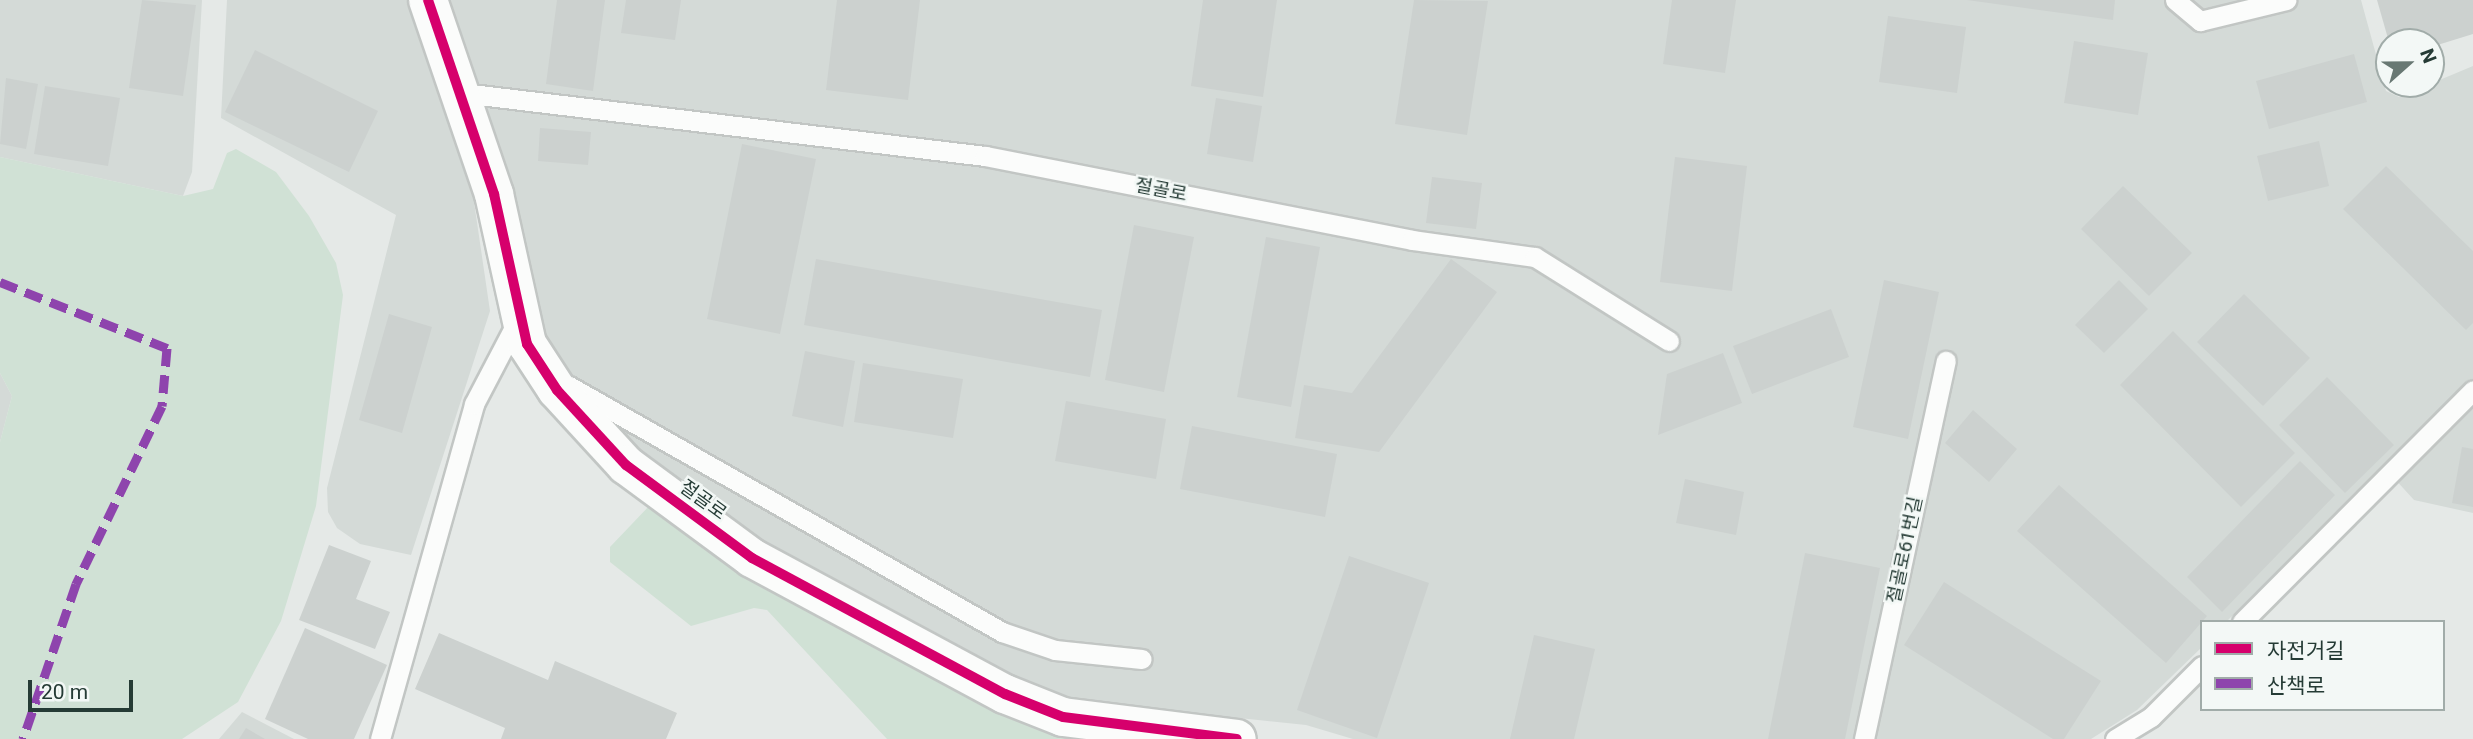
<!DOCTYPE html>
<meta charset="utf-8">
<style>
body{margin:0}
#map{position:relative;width:2473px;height:739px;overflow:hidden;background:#e5e9e7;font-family:Roboto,"Noto Sans KR",sans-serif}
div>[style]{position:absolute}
.built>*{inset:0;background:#d4dad7}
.green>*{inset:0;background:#d0e1d5}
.building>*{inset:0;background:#ccd1cf}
.roads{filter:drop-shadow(2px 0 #c2c6c4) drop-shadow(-2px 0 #c2c6c4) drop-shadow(0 2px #c2c6c4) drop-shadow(0 -2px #c2c6c4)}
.lane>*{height:19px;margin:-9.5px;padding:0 9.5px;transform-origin:9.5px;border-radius:9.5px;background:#fbfcfb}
.street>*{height:38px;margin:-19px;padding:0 19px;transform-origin:19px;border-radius:19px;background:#fbfcfb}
.quiet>*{height:9px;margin-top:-4.5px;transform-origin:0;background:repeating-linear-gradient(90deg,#8e44ad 0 18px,transparent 0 27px)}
.cycleway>*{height:10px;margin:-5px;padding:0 5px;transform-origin:5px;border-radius:5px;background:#d6006c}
span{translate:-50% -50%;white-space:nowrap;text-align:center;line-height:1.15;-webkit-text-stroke:5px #f3f8f6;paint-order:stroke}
.street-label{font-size:19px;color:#253b35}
.legend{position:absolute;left:2200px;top:620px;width:245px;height:91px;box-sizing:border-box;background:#f3f8f6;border:2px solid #a1aca9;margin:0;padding:9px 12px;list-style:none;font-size:21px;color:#253b35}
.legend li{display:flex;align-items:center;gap:14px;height:35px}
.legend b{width:35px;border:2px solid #a1aca9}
.north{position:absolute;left:2375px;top:28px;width:70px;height:70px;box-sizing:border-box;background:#f3f8f6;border:2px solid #a1aca9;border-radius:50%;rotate:69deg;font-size:19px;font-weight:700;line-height:28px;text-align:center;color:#253b35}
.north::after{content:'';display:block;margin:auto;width:24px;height:32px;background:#687873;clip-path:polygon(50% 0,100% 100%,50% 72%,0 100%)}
.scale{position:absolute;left:28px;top:680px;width:105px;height:32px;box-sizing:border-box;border:4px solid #253b35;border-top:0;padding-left:9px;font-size:21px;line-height:24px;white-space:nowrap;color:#253b35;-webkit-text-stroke:5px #f3f8f6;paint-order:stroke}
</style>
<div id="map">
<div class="built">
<i style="clip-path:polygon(0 0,202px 0,192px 172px,183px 196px,0 157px)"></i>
<i style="clip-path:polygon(227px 0,410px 0,469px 168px,490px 311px,411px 555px,360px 544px,337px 528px,328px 512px,327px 488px,396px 215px,221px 118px)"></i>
<i style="clip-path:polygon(443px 0,2361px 0,2386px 91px,2399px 97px,2473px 66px,2473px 513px,2414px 500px,2383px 466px,2226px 622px,2202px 622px,2202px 647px,2137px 710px,2091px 739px,1353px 739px,1306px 725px,1090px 702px,1035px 687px,781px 556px,640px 456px,571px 382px,539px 328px,502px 157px)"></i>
<i style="clip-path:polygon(0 373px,12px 396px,0 442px)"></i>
<i style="clip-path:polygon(242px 712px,294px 739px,219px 739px)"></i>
</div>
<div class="green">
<i style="clip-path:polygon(236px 149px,276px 172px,309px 216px,336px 263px,343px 295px,316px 506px,281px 621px,238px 702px,182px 739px,0 739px,0 442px,12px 396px,0 373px,0 157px,183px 196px,213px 189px,227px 153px)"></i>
<i style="clip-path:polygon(651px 504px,1104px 739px,887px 739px,767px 610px,754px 608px,691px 626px,610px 562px,610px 547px)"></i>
</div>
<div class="building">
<i style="clip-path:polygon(142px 0,196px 5px,183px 96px,129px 88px)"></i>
<i style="clip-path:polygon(557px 0,605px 0,593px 91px,546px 84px)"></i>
<i style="clip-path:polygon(626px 0,681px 0,675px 40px,621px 33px)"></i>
<i style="clip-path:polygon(837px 0,920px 0,908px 100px,826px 90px)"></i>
<i style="clip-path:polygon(1203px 0,1277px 0,1263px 97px,1191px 86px)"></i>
<i style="clip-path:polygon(1414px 0,1488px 1px,1467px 135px,1395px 124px)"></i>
<i style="clip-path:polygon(1672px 0,1736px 0,1725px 73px,1663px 64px)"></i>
<i style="clip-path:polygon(1967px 0,2115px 0,2113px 20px)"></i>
<i style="clip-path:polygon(2377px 0,2473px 0,2473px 34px,2431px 47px,2389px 42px)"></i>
<i style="clip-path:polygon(1888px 16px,1966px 27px,1957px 93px,1879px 82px)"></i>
<i style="clip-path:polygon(2074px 41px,2148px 53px,2138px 115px,2064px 103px)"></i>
<i style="clip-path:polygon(255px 50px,378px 111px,349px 172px,225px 112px)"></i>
<i style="clip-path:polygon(2354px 54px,2367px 102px,2269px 129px,2256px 81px)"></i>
<i style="clip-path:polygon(6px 78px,38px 84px,26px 149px,0 144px)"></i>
<i style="clip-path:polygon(45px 86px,120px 98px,108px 166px,34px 154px)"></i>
<i style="clip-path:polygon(1216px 98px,1262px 106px,1253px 162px,1207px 154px)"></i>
<i style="clip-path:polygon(540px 128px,591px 132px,588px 165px,538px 161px)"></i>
<i style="clip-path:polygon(2319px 141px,2329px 186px,2268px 201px,2257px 156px)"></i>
<i style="clip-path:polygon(742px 144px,816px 159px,780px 334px,707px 319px)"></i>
<i style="clip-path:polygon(1675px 157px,1747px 166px,1732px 291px,1660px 282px)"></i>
<i style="clip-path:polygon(2386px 166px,2473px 251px,2473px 323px,2466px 330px,2343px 209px)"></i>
<i style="clip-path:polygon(1432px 177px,1482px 183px,1476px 229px,1426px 223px)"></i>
<i style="clip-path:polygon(2123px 186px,2192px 253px,2149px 296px,2081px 229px)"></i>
<i style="clip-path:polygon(1134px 225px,1194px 237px,1164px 392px,1105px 380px)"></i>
<i style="clip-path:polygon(1266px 237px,1320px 247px,1291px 407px,1237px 397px)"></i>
<i style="clip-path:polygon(816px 259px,1102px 310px,1090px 377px,804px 325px)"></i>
<i style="clip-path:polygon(1451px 259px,1497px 292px,1379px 452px,1295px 438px,1304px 385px,1352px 393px)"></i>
<i style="clip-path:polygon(1884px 280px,1939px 292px,1908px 439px,1853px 427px)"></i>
<i style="clip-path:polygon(2119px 280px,2148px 309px,2104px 353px,2075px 325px)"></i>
<i style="clip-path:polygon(2244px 294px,2310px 358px,2263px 406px,2197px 342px)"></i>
<i style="clip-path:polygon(1831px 309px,1849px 357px,1752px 394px,1733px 346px)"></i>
<i style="clip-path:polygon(389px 314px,432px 327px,402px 433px,359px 420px)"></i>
<i style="clip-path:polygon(2173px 331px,2295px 453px,2241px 507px,2120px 385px)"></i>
<i style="clip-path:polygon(805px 351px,855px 361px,843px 427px,792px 416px)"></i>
<i style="clip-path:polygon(1723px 353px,1742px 403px,1658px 435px,1667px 374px)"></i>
<i style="clip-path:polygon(863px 363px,963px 379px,953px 438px,854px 422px)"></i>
<i style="clip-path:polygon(2327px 377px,2394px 445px,2345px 493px,2279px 425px)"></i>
<i style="clip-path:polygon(1066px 401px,1166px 419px,1156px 479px,1055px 461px)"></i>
<i style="clip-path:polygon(1973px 410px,2017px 449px,1989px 482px,1945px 443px)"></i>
<i style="clip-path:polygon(1192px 426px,1337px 454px,1325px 517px,1180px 489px)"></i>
<i style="clip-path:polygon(2462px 447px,2473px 449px,2473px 507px,2452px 503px)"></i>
<i style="clip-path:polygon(2300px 461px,2335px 495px,2222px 612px,2187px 577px)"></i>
<i style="clip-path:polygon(1685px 479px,1744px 492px,1736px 535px,1676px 523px)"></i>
<i style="clip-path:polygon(2059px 485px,2207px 616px,2166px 663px,2017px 531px)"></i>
<i style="clip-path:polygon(329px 545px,371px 561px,356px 599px,390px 612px,375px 649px,299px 620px)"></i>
<i style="clip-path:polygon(1805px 553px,1880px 568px,1845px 739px,1768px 739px)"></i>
<i style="clip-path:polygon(1349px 556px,1429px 583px,1377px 738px,1297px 710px)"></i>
<i style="clip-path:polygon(1944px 582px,2101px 681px,2064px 739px,2053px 739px,1904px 645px)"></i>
<i style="clip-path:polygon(305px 628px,387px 665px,354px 739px,308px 739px,265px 719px)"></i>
<i style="clip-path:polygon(439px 633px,548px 680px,555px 661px,677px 713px,666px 739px,501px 739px,505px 728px,415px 689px)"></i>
<i style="clip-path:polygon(1534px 635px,1595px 649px,1574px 739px,1510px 739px)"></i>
<i style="clip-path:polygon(246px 728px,265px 739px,239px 739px)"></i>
</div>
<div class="roads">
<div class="lane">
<i style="left:2175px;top:0;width:33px;rotate:40deg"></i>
<i style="left:2200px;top:21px;width:89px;rotate:-13.7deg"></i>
<i style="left:463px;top:93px;width:526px;rotate:6.88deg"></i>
<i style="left:985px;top:156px;width:435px;rotate:11.1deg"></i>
<i style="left:1412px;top:240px;width:124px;rotate:7.9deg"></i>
<i style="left:1535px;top:257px;width:158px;rotate:32.1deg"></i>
<i style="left:569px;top:386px;width:498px;rotate:29.6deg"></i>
<i style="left:1002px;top:632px;width:56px;rotate:18.8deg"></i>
<i style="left:1055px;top:650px;width:87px;rotate:5.9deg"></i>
<i style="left:2242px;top:622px;width:327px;rotate:-45.1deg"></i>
<i style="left:380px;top:739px;width:348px;rotate:-74.3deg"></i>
<i style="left:474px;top:404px;width:97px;rotate:-62.4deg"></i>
<i style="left:1864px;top:739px;width:387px;rotate:-77.8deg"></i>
<i style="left:2115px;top:739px;width:42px;rotate:-31.4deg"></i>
<i style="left:2151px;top:717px;width:72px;rotate:-45deg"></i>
</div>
<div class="street">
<i style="left:428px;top:0;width:205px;rotate:71.2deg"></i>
<i style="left:494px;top:194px;width:154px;rotate:77.6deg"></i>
<i style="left:527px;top:344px;width:55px;rotate:56.9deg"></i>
<i style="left:557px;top:390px;width:102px;rotate:47.4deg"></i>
<i style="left:626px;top:465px;width:157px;rotate:36.4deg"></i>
<i style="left:752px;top:558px;width:287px;rotate:28.3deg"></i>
<i style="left:1005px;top:694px;width:62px;rotate:21.6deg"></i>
<i style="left:1063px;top:717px;width:175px;rotate:7.2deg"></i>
</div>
</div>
<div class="quiet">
<i style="left:0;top:282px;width:180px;rotate:21.6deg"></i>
<i style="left:167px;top:348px;width:58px;rotate:94.9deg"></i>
<i style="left:162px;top:406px;width:198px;rotate:115.8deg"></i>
<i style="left:76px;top:584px;width:164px;rotate:108.9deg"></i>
</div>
<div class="cycleway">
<i style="left:428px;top:0;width:205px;rotate:71.2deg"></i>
<i style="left:494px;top:194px;width:154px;rotate:77.6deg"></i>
<i style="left:527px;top:344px;width:55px;rotate:56.9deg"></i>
<i style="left:557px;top:390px;width:102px;rotate:47.4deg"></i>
<i style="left:626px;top:465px;width:157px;rotate:36.4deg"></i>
<i style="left:752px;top:558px;width:287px;rotate:28.3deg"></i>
<i style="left:1005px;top:694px;width:62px;rotate:21.6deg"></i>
<i style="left:1063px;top:717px;width:175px;rotate:7.2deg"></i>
</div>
<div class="street-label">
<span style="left:1161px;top:190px;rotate:11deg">절골로</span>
<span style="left:703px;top:500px;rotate:36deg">절골로</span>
<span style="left:1905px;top:550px;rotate:-78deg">절골로61번길</span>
</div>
<ul class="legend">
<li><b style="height:9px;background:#d6006c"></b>자전거길</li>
<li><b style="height:9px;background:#8e44ad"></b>산책로</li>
</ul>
<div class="north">N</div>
<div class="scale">20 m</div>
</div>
